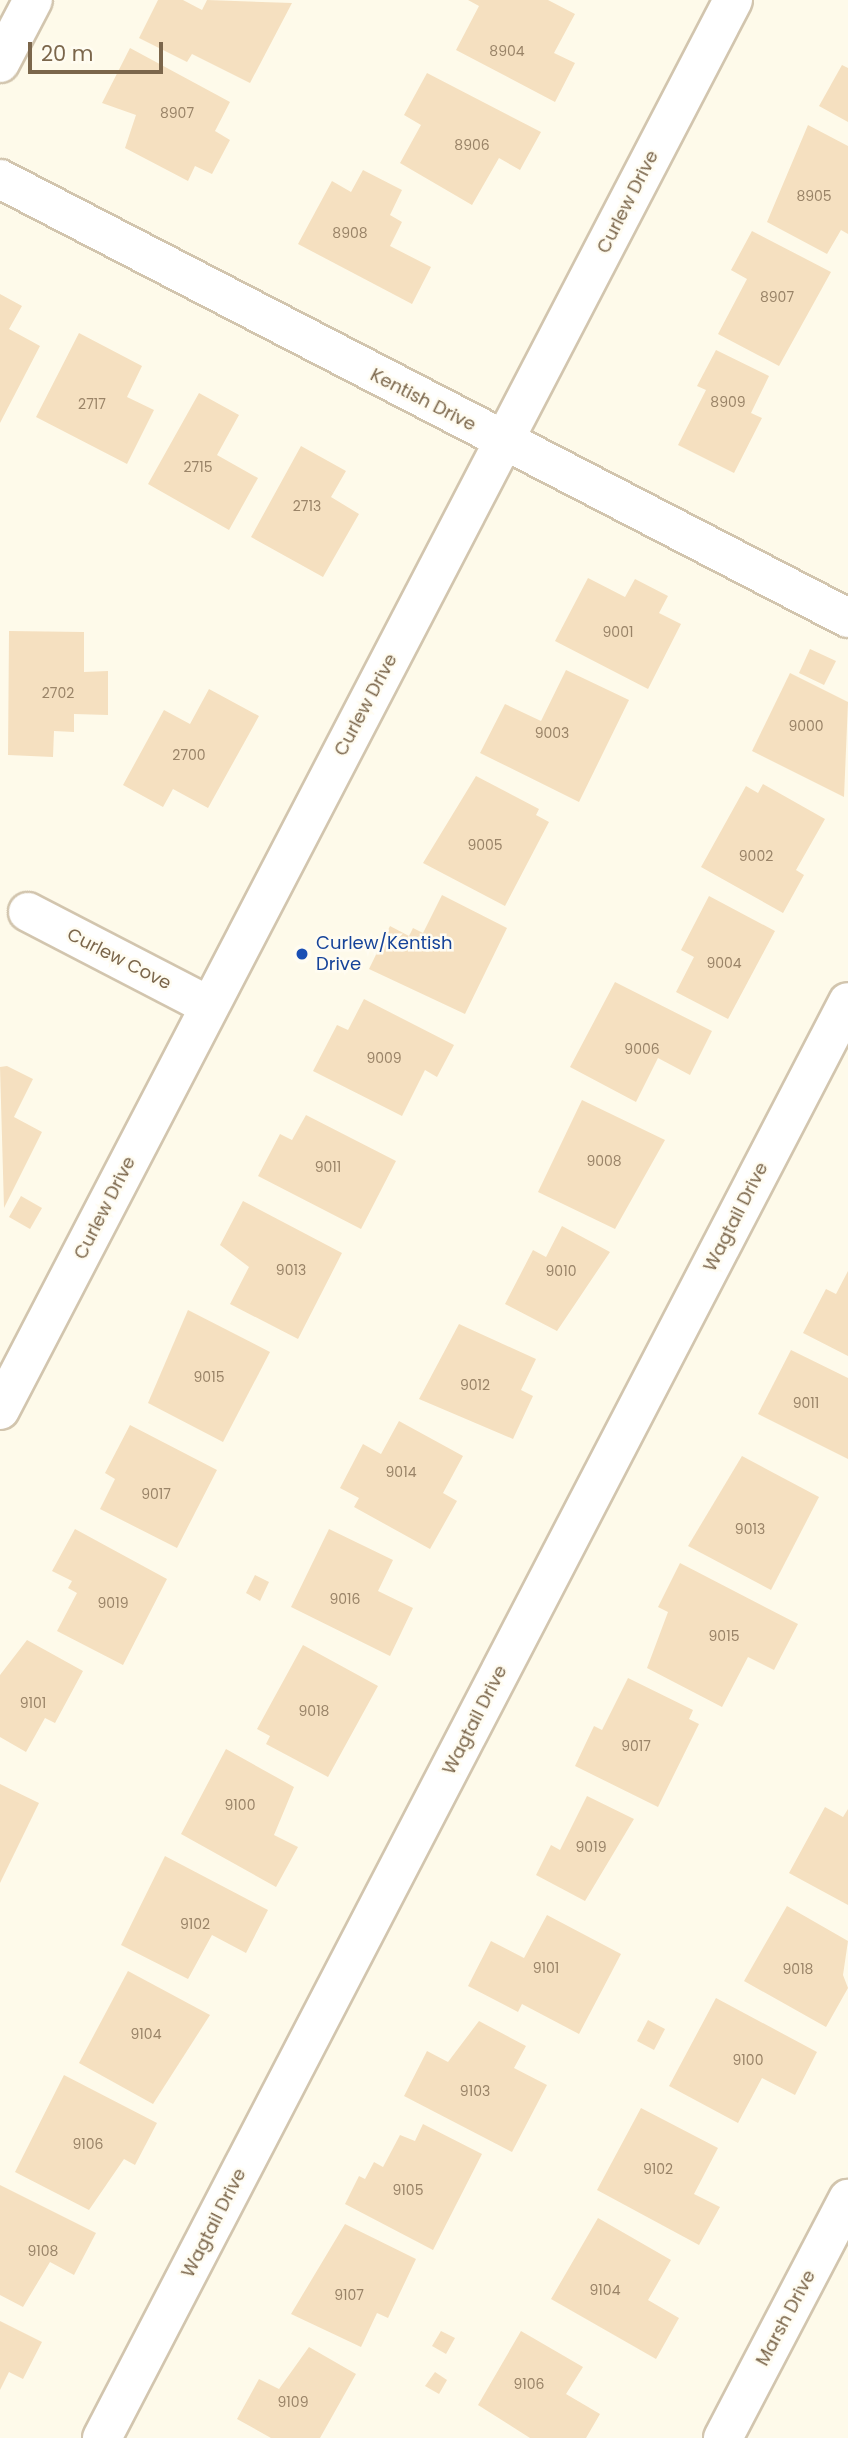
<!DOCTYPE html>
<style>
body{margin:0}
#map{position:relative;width:848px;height:2438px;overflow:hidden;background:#fefaea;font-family:Poppins,sans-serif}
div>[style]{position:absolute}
.building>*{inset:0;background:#f5e0c0}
.roads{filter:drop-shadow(2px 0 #d2c5ae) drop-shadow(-2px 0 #d2c5ae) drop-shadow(0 2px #d2c5ae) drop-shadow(0 -2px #d2c5ae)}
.minor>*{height:38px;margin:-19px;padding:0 19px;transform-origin:19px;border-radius:19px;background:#fff}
.tertiary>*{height:38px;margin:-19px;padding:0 19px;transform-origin:19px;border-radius:19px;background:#fff}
.dots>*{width:19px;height:19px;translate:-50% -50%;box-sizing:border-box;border:4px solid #fffcf1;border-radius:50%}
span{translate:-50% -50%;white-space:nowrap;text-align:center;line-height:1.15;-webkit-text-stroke:5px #fffcf1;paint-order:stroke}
.number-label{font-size:14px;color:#9a8468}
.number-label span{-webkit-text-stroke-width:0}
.street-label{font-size:18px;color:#7b664b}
.transit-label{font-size:18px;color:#164399}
.left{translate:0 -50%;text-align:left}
.scale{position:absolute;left:28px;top:42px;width:135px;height:32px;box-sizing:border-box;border:4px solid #7b664b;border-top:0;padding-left:9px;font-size:21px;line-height:24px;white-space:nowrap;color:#7b664b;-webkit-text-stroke:5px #fffcf1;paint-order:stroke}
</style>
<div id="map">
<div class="building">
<i style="clip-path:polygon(158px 0,183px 0,202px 10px,207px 0,292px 3px,250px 83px,192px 54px,187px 62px,139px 38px)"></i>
<i style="clip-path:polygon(468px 0,548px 0,575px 14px,554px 53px,575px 63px,555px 102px,456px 50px,479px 6px)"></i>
<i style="clip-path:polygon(130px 48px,230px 102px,215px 131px,230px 140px,212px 174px,195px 166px,188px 181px,125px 148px,136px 115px,102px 103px)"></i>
<i style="clip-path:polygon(842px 65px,848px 68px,848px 122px,819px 106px)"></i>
<i style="clip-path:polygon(427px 73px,541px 132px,520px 170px,499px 158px,472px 205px,400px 163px,421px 125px,404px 115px)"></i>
<i style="clip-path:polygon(808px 125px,848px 146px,848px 234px,841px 230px,827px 254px,767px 222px)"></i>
<i style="clip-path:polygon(363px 170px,402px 190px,390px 215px,402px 222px,390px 246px,431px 267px,412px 304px,298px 244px,332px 181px,351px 192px)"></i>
<i style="clip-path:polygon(752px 231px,831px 272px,779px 366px,718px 334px,747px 279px,731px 270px)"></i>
<i style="clip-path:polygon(0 294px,22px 306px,9px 329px,40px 346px,0 423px)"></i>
<i style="clip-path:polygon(79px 333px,142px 366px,127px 397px,154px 410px,127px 464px,36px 417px)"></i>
<i style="clip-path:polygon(716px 350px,769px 376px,751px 413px,762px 418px,734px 473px,678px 445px,706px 390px,697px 386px)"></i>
<i style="clip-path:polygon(199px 393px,239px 415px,217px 455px,258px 478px,229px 530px,148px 484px)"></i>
<i style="clip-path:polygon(301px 446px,346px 471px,331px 497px,359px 514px,323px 577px,251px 537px)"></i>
<i style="clip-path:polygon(588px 578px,625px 597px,635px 579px,668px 596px,659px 613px,681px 624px,648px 689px,555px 641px)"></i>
<i style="clip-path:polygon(9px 631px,84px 632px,84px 672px,108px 671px,108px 715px,74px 714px,74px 732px,54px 731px,53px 757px,8px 755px)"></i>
<i style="clip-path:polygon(810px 649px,836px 661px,824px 685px,799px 673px)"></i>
<i style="clip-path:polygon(566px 670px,629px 700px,579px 802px,480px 753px,505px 704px,541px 721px)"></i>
<i style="clip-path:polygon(790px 673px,848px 702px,844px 797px,752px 751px)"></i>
<i style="clip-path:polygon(209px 689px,259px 716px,208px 808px,173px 789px,163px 807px,123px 785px,164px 710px,190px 724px)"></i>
<i style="clip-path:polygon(476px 776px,539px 809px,536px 815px,549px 822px,505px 906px,423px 863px)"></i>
<i style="clip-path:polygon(763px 784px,825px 819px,796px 870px,804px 875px,783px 913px,701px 867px,746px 786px,758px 793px)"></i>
<i style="clip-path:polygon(442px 895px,507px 928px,465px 1014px,369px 969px,390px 926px,409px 936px,413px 928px,423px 933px)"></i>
<i style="clip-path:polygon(709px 896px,775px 931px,728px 1019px,676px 992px,694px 957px,681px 950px)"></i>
<i style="clip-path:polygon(615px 982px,712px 1031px,690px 1075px,658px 1058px,636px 1102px,570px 1067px)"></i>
<i style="clip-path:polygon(364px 999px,454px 1045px,437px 1077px,425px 1070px,402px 1116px,313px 1071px,337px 1025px,348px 1030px)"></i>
<i style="clip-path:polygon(7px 1066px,33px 1079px,14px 1117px,42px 1132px,4px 1208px,0 1067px)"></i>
<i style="clip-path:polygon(582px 1100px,665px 1140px,615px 1229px,538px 1192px)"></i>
<i style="clip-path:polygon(306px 1115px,396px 1161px,361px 1229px,258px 1176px,280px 1134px,292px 1140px)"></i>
<i style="clip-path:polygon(21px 1196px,42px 1208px,30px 1229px,9px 1217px)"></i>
<i style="clip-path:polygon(243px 1201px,342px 1253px,298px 1339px,230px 1304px,249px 1267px,220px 1245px)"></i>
<i style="clip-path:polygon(562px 1226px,610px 1252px,557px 1331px,505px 1304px,533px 1250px,546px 1257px)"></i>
<i style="clip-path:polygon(848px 1271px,848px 1356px,803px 1333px,826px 1289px,836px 1294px)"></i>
<i style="clip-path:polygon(188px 1310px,270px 1352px,223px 1442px,148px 1403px)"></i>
<i style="clip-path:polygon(459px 1324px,536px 1359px,521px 1390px,533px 1396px,513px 1439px,419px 1399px)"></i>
<i style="clip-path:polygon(791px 1350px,848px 1378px,848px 1459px,758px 1414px)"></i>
<i style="clip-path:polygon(399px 1421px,463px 1456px,443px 1493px,457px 1501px,430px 1549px,354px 1507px,359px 1498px,340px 1488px,363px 1444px,381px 1454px)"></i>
<i style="clip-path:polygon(130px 1425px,217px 1470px,177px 1548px,100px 1509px,115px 1479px,105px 1473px)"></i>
<i style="clip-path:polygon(742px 1456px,819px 1497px,771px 1590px,688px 1546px)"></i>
<i style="clip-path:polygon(75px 1529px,167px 1579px,123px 1665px,57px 1631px,77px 1593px,68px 1588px,72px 1581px,52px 1571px)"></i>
<i style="clip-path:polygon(329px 1529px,393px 1560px,378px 1591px,413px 1608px,390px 1656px,291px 1607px)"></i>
<i style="clip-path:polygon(680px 1563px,798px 1624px,774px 1670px,748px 1657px,722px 1707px,647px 1668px,668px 1612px,658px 1607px)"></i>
<i style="clip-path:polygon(255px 1575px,269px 1582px,260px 1601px,246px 1593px)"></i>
<i style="clip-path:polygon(27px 1640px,83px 1671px,55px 1723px,45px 1718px,26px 1752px,0 1737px,0 1675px)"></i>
<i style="clip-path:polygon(303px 1645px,378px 1686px,328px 1777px,266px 1744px,270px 1736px,257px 1729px)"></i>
<i style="clip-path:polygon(628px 1678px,693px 1710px,689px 1719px,699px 1724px,658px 1807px,575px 1766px,594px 1726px,602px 1730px)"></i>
<i style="clip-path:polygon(226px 1749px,294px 1787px,274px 1835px,298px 1847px,276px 1887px,181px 1834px)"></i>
<i style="clip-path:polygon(0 1784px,39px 1803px,0 1883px)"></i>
<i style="clip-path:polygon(587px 1796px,634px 1819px,585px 1901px,536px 1875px,551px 1845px,560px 1850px)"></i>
<i style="clip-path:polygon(825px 1807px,843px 1817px,848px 1809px,848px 1905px,789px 1873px)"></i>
<i style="clip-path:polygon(165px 1856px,268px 1910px,246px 1953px,212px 1935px,188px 1979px,121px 1945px)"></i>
<i style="clip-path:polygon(787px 1906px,848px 1941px,843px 1975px,848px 1988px,826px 2027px,744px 1981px)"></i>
<i style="clip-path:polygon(547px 1915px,621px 1954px,579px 2034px,522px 2004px,518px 2012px,468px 1986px,491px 1941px,524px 1958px)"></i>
<i style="clip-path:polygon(128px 1971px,210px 2015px,153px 2104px,79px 2063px)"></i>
<i style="clip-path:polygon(716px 1998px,817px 2052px,795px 2095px,762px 2078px,738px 2123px,669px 2086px)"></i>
<i style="clip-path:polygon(648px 2020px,665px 2029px,654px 2050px,637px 2041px)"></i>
<i style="clip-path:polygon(479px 2021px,526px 2046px,514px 2068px,547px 2085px,512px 2152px,404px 2096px,427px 2051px,448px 2062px)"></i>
<i style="clip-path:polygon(64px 2075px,157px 2123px,135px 2165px,124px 2159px,89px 2210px,15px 2172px)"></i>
<i style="clip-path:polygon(641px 2108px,718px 2148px,694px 2194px,720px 2207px,699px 2245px,597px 2190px)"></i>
<i style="clip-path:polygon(423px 2124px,482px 2154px,433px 2250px,345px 2204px,359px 2176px,365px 2179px,374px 2162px,383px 2167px,400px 2135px,415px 2141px)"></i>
<i style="clip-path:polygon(0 2185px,96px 2233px,74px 2275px,50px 2262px,23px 2307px,0 2295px)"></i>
<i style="clip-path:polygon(598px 2218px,671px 2260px,648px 2300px,679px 2318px,656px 2359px,551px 2299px)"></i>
<i style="clip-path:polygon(345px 2224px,416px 2259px,388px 2318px,377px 2313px,361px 2347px,291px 2314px)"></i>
<i style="clip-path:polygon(0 2321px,42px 2342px,23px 2379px,9px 2372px,0 2390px)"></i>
<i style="clip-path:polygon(441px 2331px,455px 2338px,446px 2354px,432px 2346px)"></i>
<i style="clip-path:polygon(521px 2331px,583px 2367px,566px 2394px,600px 2414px,586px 2438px,530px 2438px,478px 2405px)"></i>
<i style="clip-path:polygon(309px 2347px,356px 2374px,320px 2438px,271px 2438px,237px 2419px,259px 2379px,279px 2389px)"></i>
<i style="clip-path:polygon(435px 2372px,447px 2380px,439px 2394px,425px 2386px)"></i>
</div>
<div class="roads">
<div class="minor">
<i style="left:0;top:63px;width:71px;rotate:-62.4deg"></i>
<i style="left:0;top:179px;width:955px;rotate:27.37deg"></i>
<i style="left:28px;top:912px;width:204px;rotate:27.4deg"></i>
<i style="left:102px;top:2438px;width:1618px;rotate:-62.55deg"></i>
<i style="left:723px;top:2438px;width:270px;rotate:-62.4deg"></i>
</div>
<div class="tertiary">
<i style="left:0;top:1410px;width:1589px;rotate:-62.53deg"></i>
</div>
</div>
<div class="dots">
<i style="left:302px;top:954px;background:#1a4fb4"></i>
</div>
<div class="number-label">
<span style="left:507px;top:51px">8904</span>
<span style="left:177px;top:113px">8907</span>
<span style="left:472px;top:145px">8906</span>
<span style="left:814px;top:196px">8905</span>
<span style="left:350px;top:233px">8908</span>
<span style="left:777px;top:297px">8907</span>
<span style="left:728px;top:402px">8909</span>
<span style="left:92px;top:404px">2717</span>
<span style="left:198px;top:467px">2715</span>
<span style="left:307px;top:506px">2713</span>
<span style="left:618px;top:632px">9001</span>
<span style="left:58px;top:693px">2702</span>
<span style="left:806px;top:726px">9000</span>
<span style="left:552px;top:733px">9003</span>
<span style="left:189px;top:755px">2700</span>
<span style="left:485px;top:845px">9005</span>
<span style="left:756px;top:856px">9002</span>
<span style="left:724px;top:963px">9004</span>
<span style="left:642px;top:1049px">9006</span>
<span style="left:384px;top:1058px">9009</span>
<span style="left:604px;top:1161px">9008</span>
<span style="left:328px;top:1167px">9011</span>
<span style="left:291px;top:1270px">9013</span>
<span style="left:561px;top:1271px">9010</span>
<span style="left:209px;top:1377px">9015</span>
<span style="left:475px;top:1385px">9012</span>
<span style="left:806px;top:1403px">9011</span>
<span style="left:401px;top:1472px">9014</span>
<span style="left:156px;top:1494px">9017</span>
<span style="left:750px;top:1529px">9013</span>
<span style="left:345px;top:1599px">9016</span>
<span style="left:113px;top:1603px">9019</span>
<span style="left:724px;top:1636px">9015</span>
<span style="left:33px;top:1703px">9101</span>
<span style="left:314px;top:1711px">9018</span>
<span style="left:636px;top:1746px">9017</span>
<span style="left:240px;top:1805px">9100</span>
<span style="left:591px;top:1847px">9019</span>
<span style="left:195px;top:1924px">9102</span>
<span style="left:546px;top:1968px">9101</span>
<span style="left:798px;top:1969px">9018</span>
<span style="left:146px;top:2034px">9104</span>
<span style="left:748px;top:2060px">9100</span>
<span style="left:475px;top:2091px">9103</span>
<span style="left:88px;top:2144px">9106</span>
<span style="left:658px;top:2169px">9102</span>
<span style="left:408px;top:2190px">9105</span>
<span style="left:43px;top:2251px">9108</span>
<span style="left:605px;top:2290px">9104</span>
<span style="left:349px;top:2295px">9107</span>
<span style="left:529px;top:2384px">9106</span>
<span style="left:293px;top:2402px">9109</span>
</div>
<div class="street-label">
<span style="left:628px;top:202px;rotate:-63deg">Curlew Drive</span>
<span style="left:423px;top:400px;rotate:27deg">Kentish Drive</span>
<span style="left:366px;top:705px;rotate:-62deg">Curlew Drive</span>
<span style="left:119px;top:959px;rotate:27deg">Curlew Cove</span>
<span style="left:105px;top:1208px;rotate:-63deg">Curlew Drive</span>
<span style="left:736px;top:1217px;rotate:-63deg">Wagtail Drive</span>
<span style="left:475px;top:1720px;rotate:-63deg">Wagtail Drive</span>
<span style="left:214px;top:2223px;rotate:-63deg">Wagtail Drive</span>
<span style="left:786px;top:2318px;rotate:-62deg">Marsh Drive</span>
</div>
<div class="transit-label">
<span class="left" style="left:316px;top:954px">Curlew/Kentish<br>Drive</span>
</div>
<div class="scale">20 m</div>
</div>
